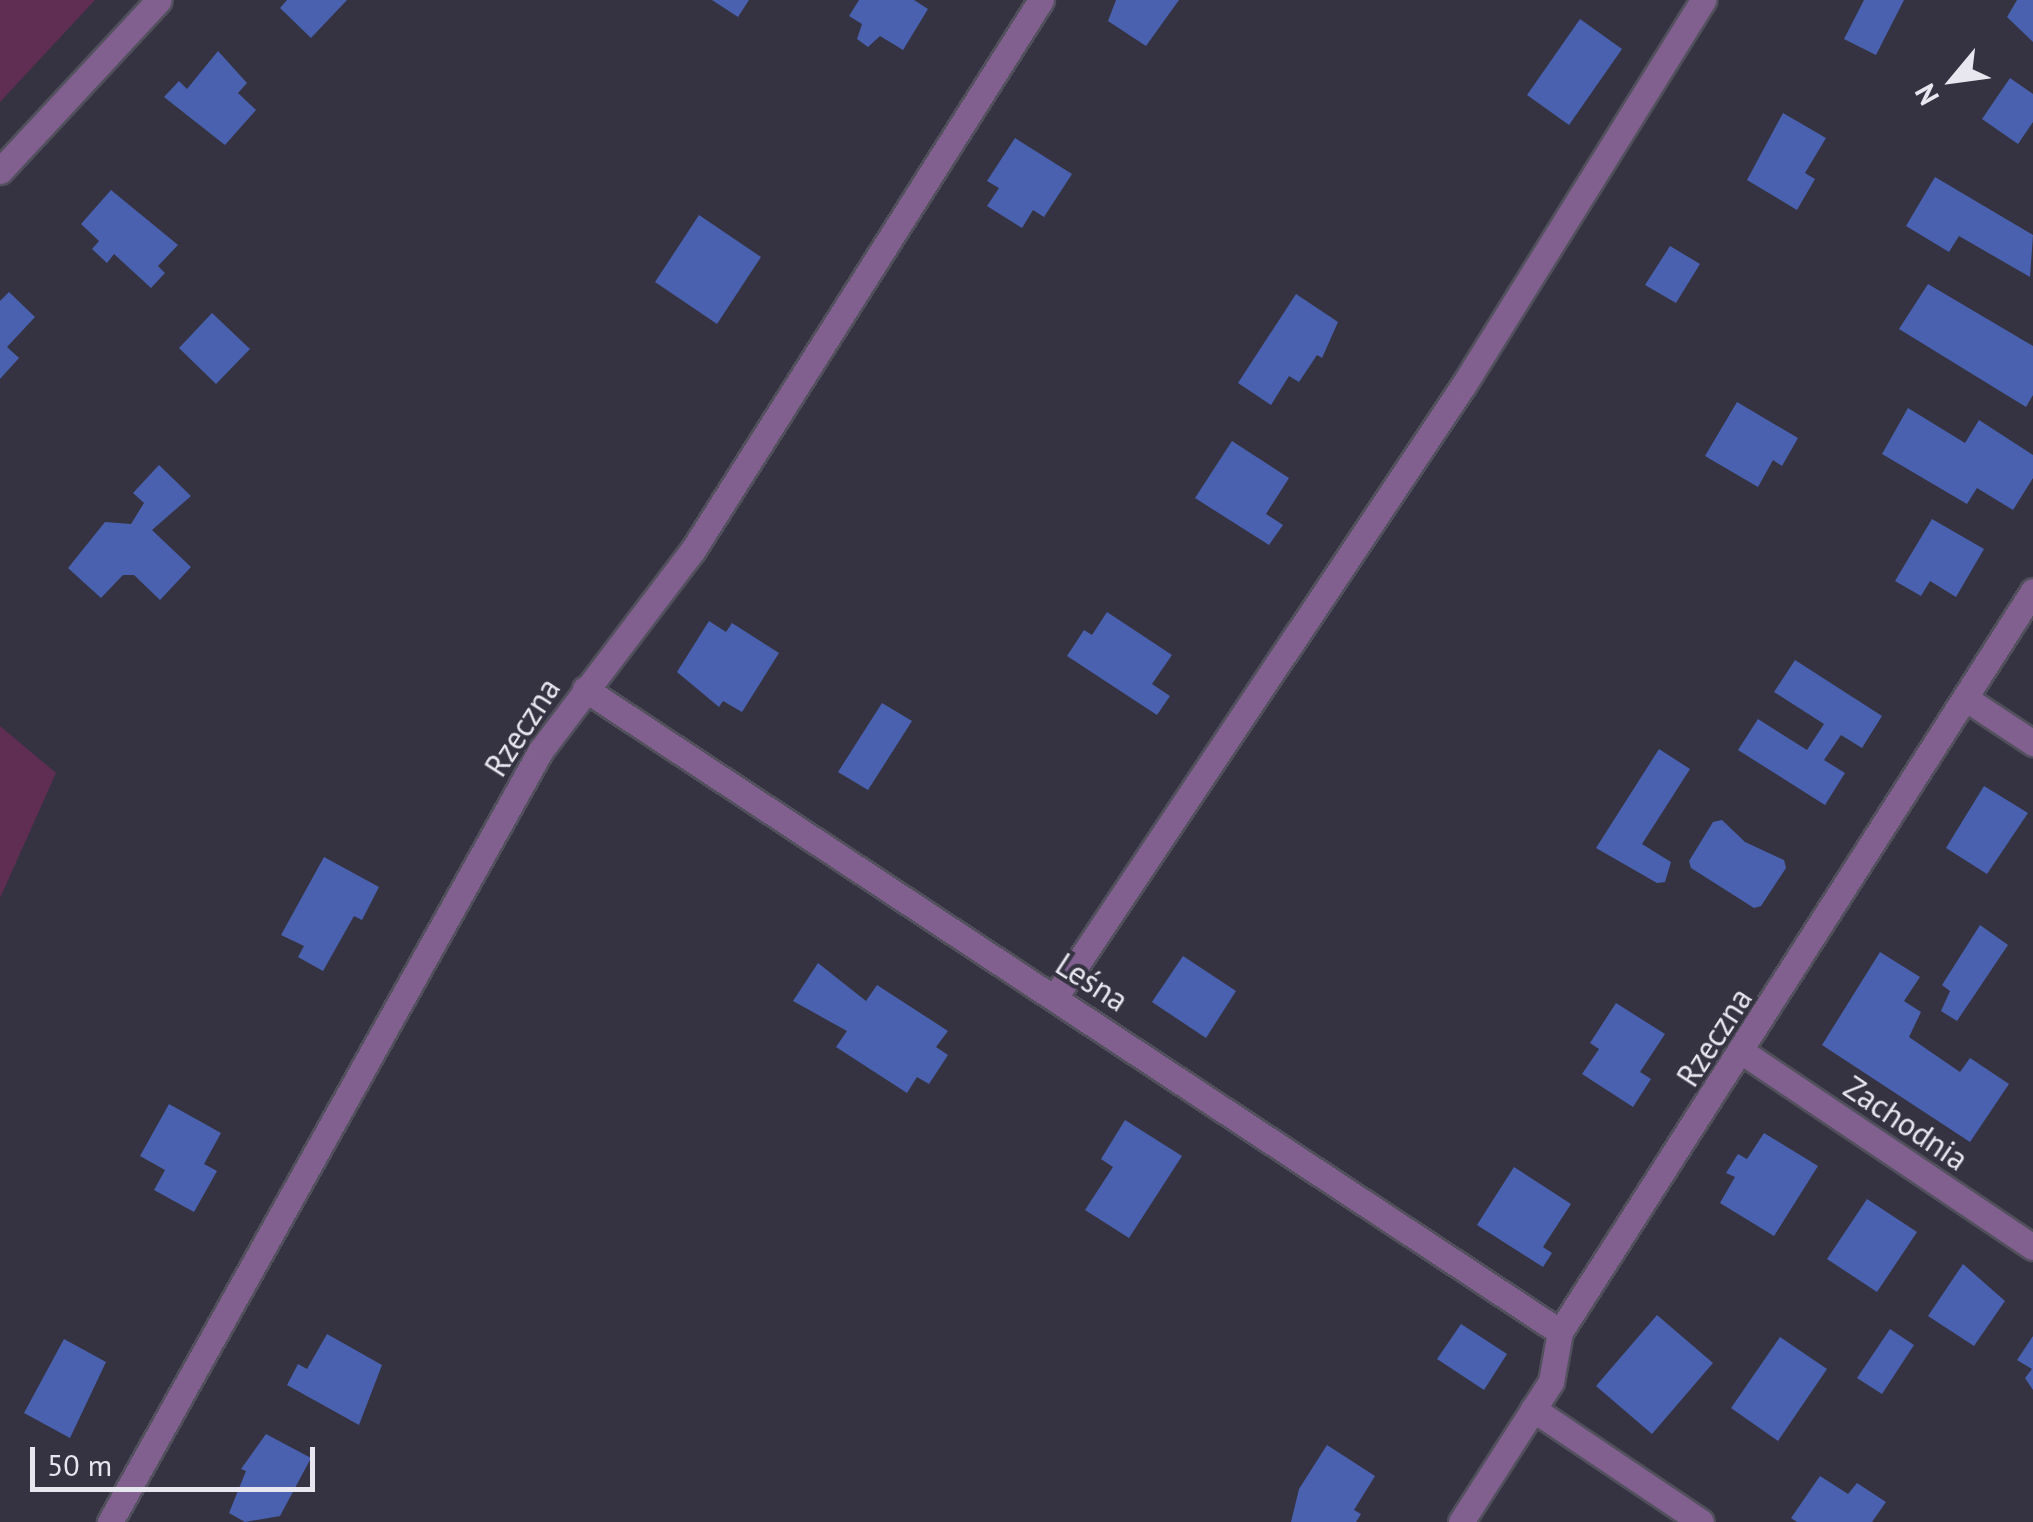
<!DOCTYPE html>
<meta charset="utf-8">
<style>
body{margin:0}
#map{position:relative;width:2033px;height:1522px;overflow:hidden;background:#353341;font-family:"PT Sans",sans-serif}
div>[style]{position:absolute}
.green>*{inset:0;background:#602e53}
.building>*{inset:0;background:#4961ae}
.roads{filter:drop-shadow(2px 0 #52505d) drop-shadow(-2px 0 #52505d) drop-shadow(0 2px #52505d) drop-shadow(0 -2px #52505d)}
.street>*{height:25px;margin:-12.5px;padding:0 12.5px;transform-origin:12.5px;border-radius:12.5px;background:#816090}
span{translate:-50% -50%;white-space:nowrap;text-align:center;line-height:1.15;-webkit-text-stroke:8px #353341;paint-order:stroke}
.street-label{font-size:32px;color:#e8e7f0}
.north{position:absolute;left:1903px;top:30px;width:100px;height:100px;-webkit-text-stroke:8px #353341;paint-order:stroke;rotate:241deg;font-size:28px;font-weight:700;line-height:40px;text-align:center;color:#e8e7f0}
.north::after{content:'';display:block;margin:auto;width:35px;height:45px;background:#e8e7f0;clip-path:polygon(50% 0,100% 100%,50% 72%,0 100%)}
.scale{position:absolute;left:30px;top:1447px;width:285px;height:45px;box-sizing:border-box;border:5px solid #e8e7f0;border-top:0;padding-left:12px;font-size:30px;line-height:35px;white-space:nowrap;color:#e8e7f0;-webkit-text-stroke:8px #353341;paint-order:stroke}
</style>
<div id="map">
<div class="green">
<i style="clip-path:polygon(0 0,95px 0,0 102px)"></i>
<i style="clip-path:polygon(0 726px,56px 773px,0 898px)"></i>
</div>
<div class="building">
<i style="clip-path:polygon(287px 0,347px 0,311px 38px,280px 8px)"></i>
<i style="clip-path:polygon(712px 0,749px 0,738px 17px)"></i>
<i style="clip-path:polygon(859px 0,914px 0,928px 9px,903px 50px,880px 36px,868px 47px,857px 39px,862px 24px,849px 16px)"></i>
<i style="clip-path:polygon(1116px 0,1179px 0,1146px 46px,1108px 21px)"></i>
<i style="clip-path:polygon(1864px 0,1904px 0,1876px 55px,1844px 39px)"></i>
<i style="clip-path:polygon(2017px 0,2033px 0,2033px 42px,2007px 17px)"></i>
<i style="clip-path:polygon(1580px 19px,1622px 49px,1569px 125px,1527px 95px)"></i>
<i style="clip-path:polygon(218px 51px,247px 83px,238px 93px,256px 110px,225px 145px,164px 97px,179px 81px,187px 89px)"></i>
<i style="clip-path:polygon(2010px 78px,2033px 94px,2033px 122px,2018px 144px,1982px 119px)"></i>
<i style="clip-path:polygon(1783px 113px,1826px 138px,1805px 173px,1815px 179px,1797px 210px,1747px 180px)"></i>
<i style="clip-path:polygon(1015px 138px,1072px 174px,1044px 217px,1033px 210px,1022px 228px,987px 206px,999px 188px,987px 181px)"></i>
<i style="clip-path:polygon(1935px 177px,2033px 235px,2030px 277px,1959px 236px,1949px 252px,1906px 226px)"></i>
<i style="clip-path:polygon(111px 190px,178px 245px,158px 266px,165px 273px,151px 288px,114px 254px,107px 263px,92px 249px,99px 241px,81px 224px)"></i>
<i style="clip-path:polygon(699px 215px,761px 257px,717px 324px,655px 282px)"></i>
<i style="clip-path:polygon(1670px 246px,1700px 264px,1676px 303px,1645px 285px)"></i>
<i style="clip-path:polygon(1928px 284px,2033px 346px,2033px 395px,2026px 407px,1899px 329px)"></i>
<i style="clip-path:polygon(9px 292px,35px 317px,7px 347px,19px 358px,0 379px,0 301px)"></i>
<i style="clip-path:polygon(1296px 294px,1338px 322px,1322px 358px,1317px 355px,1299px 382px,1289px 376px,1271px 405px,1238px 383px)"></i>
<i style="clip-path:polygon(212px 313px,250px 349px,216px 384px,179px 348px)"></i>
<i style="clip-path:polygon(1737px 402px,1798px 438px,1782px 466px,1773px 460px,1758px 487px,1705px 456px)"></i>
<i style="clip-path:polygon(1908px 408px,1965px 443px,1979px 420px,2033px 455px,2033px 478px,2013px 510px,1977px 488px,1967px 504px,1882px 454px)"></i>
<i style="clip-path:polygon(1232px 441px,1289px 478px,1266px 514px,1283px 525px,1269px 545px,1195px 498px)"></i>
<i style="clip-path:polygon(159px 465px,191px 496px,152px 530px,191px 567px,160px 600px,134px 575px,123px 575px,101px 598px,68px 568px,105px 522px,131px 524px,144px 503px,133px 493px)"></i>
<i style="clip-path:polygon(1932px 519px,1984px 549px,1956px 597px,1930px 581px,1921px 596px,1895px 581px)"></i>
<i style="clip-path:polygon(1107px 612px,1172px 655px,1152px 684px,1170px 696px,1157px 715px,1067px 656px,1084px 630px,1092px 635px)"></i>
<i style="clip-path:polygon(709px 621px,726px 632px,732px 623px,779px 653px,742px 712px,723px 701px,719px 707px,677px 672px)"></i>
<i style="clip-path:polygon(1795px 660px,1882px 716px,1862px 748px,1841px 735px,1824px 760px,1845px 773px,1825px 805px,1738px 750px,1758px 719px,1807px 750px,1824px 724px,1774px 692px)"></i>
<i style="clip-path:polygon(882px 703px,912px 721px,868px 790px,838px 772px)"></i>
<i style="clip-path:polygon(1659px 749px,1690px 769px,1642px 844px,1671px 862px,1665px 882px,1657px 883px,1596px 848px)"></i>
<i style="clip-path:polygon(1984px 786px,2028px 813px,1987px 874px,1946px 848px)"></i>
<i style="clip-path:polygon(1722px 820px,1745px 842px,1784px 860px,1786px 868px,1761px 906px,1754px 908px,1691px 868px,1689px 861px,1713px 822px)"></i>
<i style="clip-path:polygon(324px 857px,379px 887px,362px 920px,354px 916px,323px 971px,298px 957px,304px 946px,281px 935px)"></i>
<i style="clip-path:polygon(1980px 925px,2008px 945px,1957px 1021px,1941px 1011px,1950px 991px,1942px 985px)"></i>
<i style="clip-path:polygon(1880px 952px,1920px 977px,1904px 1001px,1921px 1012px,1909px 1037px,1960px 1072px,1970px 1058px,2009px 1084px,1970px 1142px,1822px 1045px)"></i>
<i style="clip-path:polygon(1183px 956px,1236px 991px,1206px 1038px,1152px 1002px)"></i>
<i style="clip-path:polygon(818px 963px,866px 1001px,877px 985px,948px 1031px,936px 1047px,948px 1055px,929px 1084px,917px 1077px,907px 1093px,836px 1047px,847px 1031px,793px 1001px)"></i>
<i style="clip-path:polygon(1616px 1003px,1665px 1034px,1640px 1072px,1651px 1079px,1633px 1107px,1582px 1074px,1599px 1049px,1590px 1043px)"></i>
<i style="clip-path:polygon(169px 1104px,221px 1133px,204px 1164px,217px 1171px,194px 1212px,154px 1190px,165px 1170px,140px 1156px)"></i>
<i style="clip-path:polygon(1125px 1120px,1182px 1156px,1129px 1238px,1085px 1210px,1113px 1167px,1101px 1159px)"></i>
<i style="clip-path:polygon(1764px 1133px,1818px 1166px,1774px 1236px,1720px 1203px,1735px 1177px,1726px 1173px,1738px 1154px,1747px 1159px)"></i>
<i style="clip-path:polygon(1514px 1167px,1571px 1204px,1543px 1247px,1552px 1253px,1543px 1267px,1477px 1225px)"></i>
<i style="clip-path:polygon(1867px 1199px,1917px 1232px,1877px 1292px,1827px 1259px)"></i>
<i style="clip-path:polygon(1963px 1264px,2005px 1301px,1974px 1346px,1928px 1316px)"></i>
<i style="clip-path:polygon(1657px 1315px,1713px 1363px,1652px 1434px,1596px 1386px)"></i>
<i style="clip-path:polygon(1461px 1324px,1507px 1354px,1484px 1390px,1437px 1359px)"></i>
<i style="clip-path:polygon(1890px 1329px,1914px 1345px,1882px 1394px,1857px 1378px)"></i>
<i style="clip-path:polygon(327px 1334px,382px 1365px,359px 1425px,287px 1385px,298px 1364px,307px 1369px)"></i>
<i style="clip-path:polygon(2033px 1336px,2033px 1390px,2025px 1378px,2032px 1369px,2017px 1360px)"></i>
<i style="clip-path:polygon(1780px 1337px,1827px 1369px,1778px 1441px,1731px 1408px)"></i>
<i style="clip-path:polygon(64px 1339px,106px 1362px,70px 1438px,24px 1413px)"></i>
<i style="clip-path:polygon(266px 1434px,311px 1458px,280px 1516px,245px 1522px,229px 1513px,246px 1471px,241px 1469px)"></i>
<i style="clip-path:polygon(1327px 1445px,1375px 1476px,1354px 1510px,1361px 1514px,1356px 1522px,1291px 1522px,1299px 1489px)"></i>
<i style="clip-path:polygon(1820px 1476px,1848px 1494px,1857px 1483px,1886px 1502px,1872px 1522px,1797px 1522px,1791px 1518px)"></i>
</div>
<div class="roads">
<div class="street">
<i style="left:0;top:171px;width:233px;rotate:-47.1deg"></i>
<i style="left:585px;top:689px;width:1168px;rotate:33.4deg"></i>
<i style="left:1965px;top:698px;width:82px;rotate:33.5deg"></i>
<i style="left:1055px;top:997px;width:735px;rotate:-56.27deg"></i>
<i style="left:1463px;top:386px;width:455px;rotate:-58.1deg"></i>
<i style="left:1744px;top:1053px;width:348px;rotate:33.9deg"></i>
<i style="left:1533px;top:1409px;width:202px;rotate:33.9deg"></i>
<i style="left:110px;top:1522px;width:884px;rotate:-60.83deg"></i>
<i style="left:541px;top:750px;width:251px;rotate:-52.8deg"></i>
<i style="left:693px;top:550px;width:651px;rotate:-57.68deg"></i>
<i style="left:1461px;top:1522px;width:166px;rotate:-57.3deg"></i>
<i style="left:1551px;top:1382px;width:51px;rotate:-79.8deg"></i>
<i style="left:1560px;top:1332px;width:879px;rotate:-57.45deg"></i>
</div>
</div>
<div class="street-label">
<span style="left:522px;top:727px;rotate:-57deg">Rzeczna</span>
<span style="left:1092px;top:982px;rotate:33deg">Leśna</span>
<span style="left:1714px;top:1037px;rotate:-57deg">Rzeczna</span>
<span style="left:1906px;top:1123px;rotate:34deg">Zachodnia</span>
</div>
<div class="north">N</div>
<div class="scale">50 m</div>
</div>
